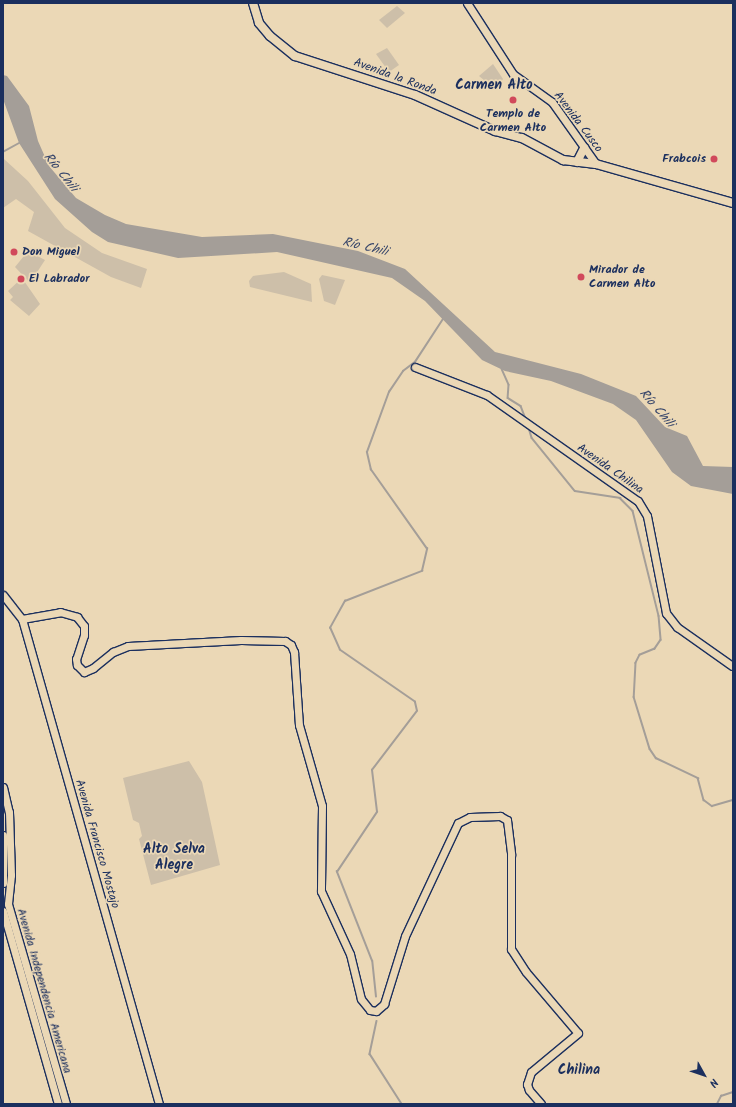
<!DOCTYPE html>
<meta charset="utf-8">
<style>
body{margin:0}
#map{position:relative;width:736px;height:1107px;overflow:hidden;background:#ebd8b6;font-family:Kalam,sans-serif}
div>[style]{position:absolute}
.green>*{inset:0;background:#cdbfa9}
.water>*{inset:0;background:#a49e98}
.stream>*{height:1.5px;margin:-0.75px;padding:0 0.75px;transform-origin:0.75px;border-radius:0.75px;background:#a49e98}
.roads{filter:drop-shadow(1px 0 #1b2f5e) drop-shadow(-1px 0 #1b2f5e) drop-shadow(0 1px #1b2f5e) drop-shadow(0 -1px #1b2f5e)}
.tertiary>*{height:7px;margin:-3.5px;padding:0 3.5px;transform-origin:3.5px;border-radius:3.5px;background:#ebd8b6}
.secondary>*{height:8px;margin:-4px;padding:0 4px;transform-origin:4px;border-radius:4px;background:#ebd8b6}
.dots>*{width:11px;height:11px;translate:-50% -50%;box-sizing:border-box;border:2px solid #ebd8b6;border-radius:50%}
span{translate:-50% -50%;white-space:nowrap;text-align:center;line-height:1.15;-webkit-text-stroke:3.5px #ebd8b6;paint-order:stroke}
.street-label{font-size:12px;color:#1b2f5e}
.poi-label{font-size:12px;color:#1b2f5e;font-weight:700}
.right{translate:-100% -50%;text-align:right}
.left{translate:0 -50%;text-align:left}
.water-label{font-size:13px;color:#36456a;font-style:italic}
.quarter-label{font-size:14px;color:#1b2f5e;font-weight:700}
.frame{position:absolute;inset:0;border:4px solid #1b2f5e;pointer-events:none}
.north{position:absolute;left:684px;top:1055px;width:40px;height:40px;-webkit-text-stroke:3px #ebd8b6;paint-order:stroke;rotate:130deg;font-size:11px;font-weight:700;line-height:16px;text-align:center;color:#1b2f5e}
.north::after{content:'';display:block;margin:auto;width:14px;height:18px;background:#1b2f5e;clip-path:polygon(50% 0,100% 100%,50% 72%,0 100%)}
</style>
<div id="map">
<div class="green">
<i style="clip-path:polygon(397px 6px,405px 13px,387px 28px,379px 20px)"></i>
<i style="clip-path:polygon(387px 48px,399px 65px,389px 72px,376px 54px)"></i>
<i style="clip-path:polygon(493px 64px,503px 79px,496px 90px,479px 76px)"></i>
<i style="clip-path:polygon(4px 159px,28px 181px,65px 228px,102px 253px,147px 269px,141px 288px,111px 277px,28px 231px,34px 212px,16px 199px,3px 208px)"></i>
<i style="clip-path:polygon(28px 251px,45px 260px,30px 283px,15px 267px)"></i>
<i style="clip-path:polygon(284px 272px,311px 284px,312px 302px,250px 287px,249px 281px,253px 276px)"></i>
<i style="clip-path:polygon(322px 275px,345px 280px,335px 305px,324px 301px,319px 279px)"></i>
<i style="clip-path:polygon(22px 278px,40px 304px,29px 316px,10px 300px,13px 297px,8px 291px)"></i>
<i style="clip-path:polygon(189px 761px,202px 782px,220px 865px,151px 885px,139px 839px,142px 836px,139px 823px,133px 820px,123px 778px)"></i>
</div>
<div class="water">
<i style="clip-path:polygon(3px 75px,7px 76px,29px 106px,38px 141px,49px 166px,76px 198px,105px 215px,126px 224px,202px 237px,273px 234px,358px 251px,405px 269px,495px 352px,581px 374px,636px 396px,665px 427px,687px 436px,703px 466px,733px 467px,733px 494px,691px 486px,672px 472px,636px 420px,613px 404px,551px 381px,505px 371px,482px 360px,425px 301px,392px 278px,277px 252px,178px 258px,108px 242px,92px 232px,55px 199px,19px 143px,3px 99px)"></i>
</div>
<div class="stream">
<i style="left:3px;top:152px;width:18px;rotate:-29deg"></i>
<i style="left:502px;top:369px;width:17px;rotate:66deg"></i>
<i style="left:509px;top:385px;width:13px;rotate:94deg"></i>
<i style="left:508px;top:398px;width:15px;rotate:32deg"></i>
<i style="left:521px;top:406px;width:14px;rotate:69deg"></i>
<i style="left:529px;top:428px;width:10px;rotate:73deg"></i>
<i style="left:532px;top:438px;width:68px;rotate:50.9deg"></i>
<i style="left:575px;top:491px;width:46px;rotate:8.8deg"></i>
<i style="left:620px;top:498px;width:18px;rotate:45deg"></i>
<i style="left:633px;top:511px;width:108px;rotate:76.1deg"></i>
<i style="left:659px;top:616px;width:24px;rotate:85deg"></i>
<i style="left:661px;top:640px;width:11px;rotate:124deg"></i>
<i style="left:655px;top:649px;width:16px;rotate:158deg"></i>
<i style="left:640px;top:655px;width:9px;rotate:117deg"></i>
<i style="left:636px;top:663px;width:34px;rotate:93deg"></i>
<i style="left:634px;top:697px;width:54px;rotate:72.9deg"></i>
<i style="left:650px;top:749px;width:11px;rotate:56deg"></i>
<i style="left:656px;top:758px;width:47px;rotate:25.5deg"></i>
<i style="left:698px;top:778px;width:23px;rotate:75deg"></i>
<i style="left:704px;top:800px;width:10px;rotate:37deg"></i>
<i style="left:712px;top:806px;width:22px;rotate:-16deg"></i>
<i style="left:376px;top:997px;width:36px;rotate:-96deg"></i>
<i style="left:372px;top:961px;width:96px;rotate:-111.5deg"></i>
<i style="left:337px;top:872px;width:72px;rotate:-56.3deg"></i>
<i style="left:377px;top:812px;width:42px;rotate:-96.8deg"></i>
<i style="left:372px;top:770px;width:74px;rotate:-52.7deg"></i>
<i style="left:417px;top:711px;width:9px;rotate:-103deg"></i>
<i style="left:415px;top:702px;width:91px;rotate:-145.3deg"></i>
<i style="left:340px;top:650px;width:24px;rotate:-114deg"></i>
<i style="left:330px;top:628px;width:31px;rotate:-61deg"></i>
<i style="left:345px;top:601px;width:83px;rotate:-21.3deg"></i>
<i style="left:422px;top:571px;width:23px;rotate:-77deg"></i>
<i style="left:427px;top:549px;width:97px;rotate:-125.3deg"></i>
<i style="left:371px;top:470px;width:18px;rotate:-103deg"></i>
<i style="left:367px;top:452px;width:64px;rotate:-69.9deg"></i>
<i style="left:389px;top:392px;width:25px;rotate:-56deg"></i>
<i style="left:403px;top:371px;width:15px;rotate:-37deg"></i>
<i style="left:415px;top:362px;width:51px;rotate:-56.9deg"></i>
<i style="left:377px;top:1021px;width:34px;rotate:102deg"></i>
<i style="left:370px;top:1054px;width:59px;rotate:57.4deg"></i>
<i style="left:717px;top:1104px;width:9px;rotate:-63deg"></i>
<i style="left:721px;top:1096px;width:13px;rotate:-18deg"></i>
</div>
<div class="roads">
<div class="tertiary">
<i style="left:467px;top:3px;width:85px;rotate:57.1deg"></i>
<i style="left:513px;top:74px;width:48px;rotate:35.7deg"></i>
<i style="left:552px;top:102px;width:76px;rotate:54.6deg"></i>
<i style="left:415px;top:367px;width:77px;rotate:21.3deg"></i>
<i style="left:487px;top:395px;width:184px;rotate:35.1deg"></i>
<i style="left:638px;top:501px;width:17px;rotate:59deg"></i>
<i style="left:647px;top:516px;width:99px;rotate:78.9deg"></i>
<i style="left:666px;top:613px;width:18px;rotate:52deg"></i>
<i style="left:677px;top:627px;width:67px;rotate:35.3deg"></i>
<i style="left:3px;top:595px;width:31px;rotate:52deg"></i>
<i style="left:22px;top:619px;width:504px;rotate:74.23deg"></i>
<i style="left:22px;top:619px;width:39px;rotate:-10deg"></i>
<i style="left:60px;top:612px;width:18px;rotate:16deg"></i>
<i style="left:77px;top:617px;width:11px;rotate:52deg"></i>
<i style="left:84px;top:626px;width:9px;rotate:90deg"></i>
<i style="left:84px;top:635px;width:25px;rotate:108deg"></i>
<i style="left:76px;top:659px;width:6px;rotate:81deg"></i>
<i style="left:77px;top:665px;width:10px;rotate:45deg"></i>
<i style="left:84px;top:672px;width:10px;rotate:-24deg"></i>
<i style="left:93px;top:668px;width:26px;rotate:-39deg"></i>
<i style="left:113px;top:652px;width:16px;rotate:-22deg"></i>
<i style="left:128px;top:646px;width:113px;rotate:-3deg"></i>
<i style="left:241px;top:640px;width:44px;rotate:1.3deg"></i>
<i style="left:285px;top:641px;width:7px;rotate:34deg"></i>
<i style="left:291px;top:645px;width:8px;rotate:67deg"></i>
<i style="left:294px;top:652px;width:73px;rotate:86.1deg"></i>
<i style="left:299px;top:725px;width:84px;rotate:74.1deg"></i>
<i style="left:322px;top:806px;width:85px;rotate:90.7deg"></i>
<i style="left:321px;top:891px;width:69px;rotate:65.3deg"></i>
<i style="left:350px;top:954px;width:46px;rotate:76.3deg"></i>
<i style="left:361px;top:999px;width:14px;rotate:51deg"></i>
<i style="left:370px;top:1010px;width:6px;rotate:9deg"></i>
<i style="left:376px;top:1011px;width:11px;rotate:-41deg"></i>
<i style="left:384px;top:1004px;width:71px;rotate:-72.8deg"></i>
<i style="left:405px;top:936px;width:125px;rotate:-64.9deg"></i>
<i style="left:458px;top:823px;width:13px;rotate:-27deg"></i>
<i style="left:470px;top:817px;width:30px;rotate:-2deg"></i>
<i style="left:500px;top:816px;width:8px;rotate:30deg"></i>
<i style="left:507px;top:820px;width:35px;rotate:83deg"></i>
<i style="left:511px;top:855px;width:94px;rotate:90deg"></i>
<i style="left:511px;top:949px;width:27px;rotate:57deg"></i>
<i style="left:526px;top:972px;width:80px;rotate:49.6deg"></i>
<i style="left:578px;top:1033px;width:61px;rotate:140.3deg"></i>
<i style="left:531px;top:1072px;width:13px;rotate:108deg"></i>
<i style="left:527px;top:1084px;width:6px;rotate:72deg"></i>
<i style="left:529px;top:1090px;width:18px;rotate:49deg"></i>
<i style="left:3px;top:787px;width:26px;rotate:77deg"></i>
<i style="left:9px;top:812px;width:63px;rotate:88.2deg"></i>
<i style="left:11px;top:875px;width:29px;rotate:96deg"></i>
<i style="left:8px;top:904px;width:208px;rotate:73.8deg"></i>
<i style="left:3px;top:835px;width:48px;rotate:90deg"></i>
<i style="left:3px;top:911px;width:201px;rotate:74.1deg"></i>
</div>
<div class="secondary">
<i style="left:253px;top:3px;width:21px;rotate:73deg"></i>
<i style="left:259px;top:23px;width:17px;rotate:50deg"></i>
<i style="left:270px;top:36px;width:32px;rotate:39deg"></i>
<i style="left:295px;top:56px;width:126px;rotate:18deg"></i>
<i style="left:415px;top:95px;width:88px;rotate:24.2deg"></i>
<i style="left:495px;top:131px;width:28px;rotate:15deg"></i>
<i style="left:522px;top:138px;width:47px;rotate:28.2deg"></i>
<i style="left:563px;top:160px;width:33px;rotate:7deg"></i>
<i style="left:596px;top:164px;width:142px;rotate:15.9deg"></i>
<i style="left:577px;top:162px;width:16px;rotate:-63deg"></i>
</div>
</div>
<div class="dots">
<i style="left:513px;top:100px;background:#d1495b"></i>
<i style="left:714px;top:159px;background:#d1495b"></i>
<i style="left:14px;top:252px;background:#d1495b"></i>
<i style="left:581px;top:277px;background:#d1495b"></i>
<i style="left:21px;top:279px;background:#d1495b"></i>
</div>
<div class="street-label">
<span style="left:395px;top:77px;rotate:20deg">Avenida la Ronda</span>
<span style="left:578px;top:122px;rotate:53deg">Avenida Cusco</span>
<span style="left:610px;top:469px;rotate:35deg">Avenida Chilina</span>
<span style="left:97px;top:844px;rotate:74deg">Avenida Francisco Mostajo</span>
<span style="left:44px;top:991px;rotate:74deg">Avenida Independencia Americana</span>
</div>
<div class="poi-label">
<span style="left:513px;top:121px">Templo de<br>Carmen Alto</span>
<span class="right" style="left:706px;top:159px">Frabcois</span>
<span class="left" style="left:22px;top:252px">Don Miguel</span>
<span class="left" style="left:589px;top:277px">Mirador de<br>Carmen Alto</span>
<span class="left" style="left:29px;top:279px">El Labrador</span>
</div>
<div class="water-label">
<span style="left:60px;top:173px;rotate:51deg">Río Chili</span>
<span style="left:365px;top:248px;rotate:13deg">Río Chili</span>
<span style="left:656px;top:409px;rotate:49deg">Río Chili</span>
</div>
<div class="quarter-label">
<span style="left:494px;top:85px">Carmen Alto</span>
<span style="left:174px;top:857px">Alto Selva<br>Alegre</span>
<span style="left:579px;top:1070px">Chilina</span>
</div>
<div class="frame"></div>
<div class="north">N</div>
</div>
